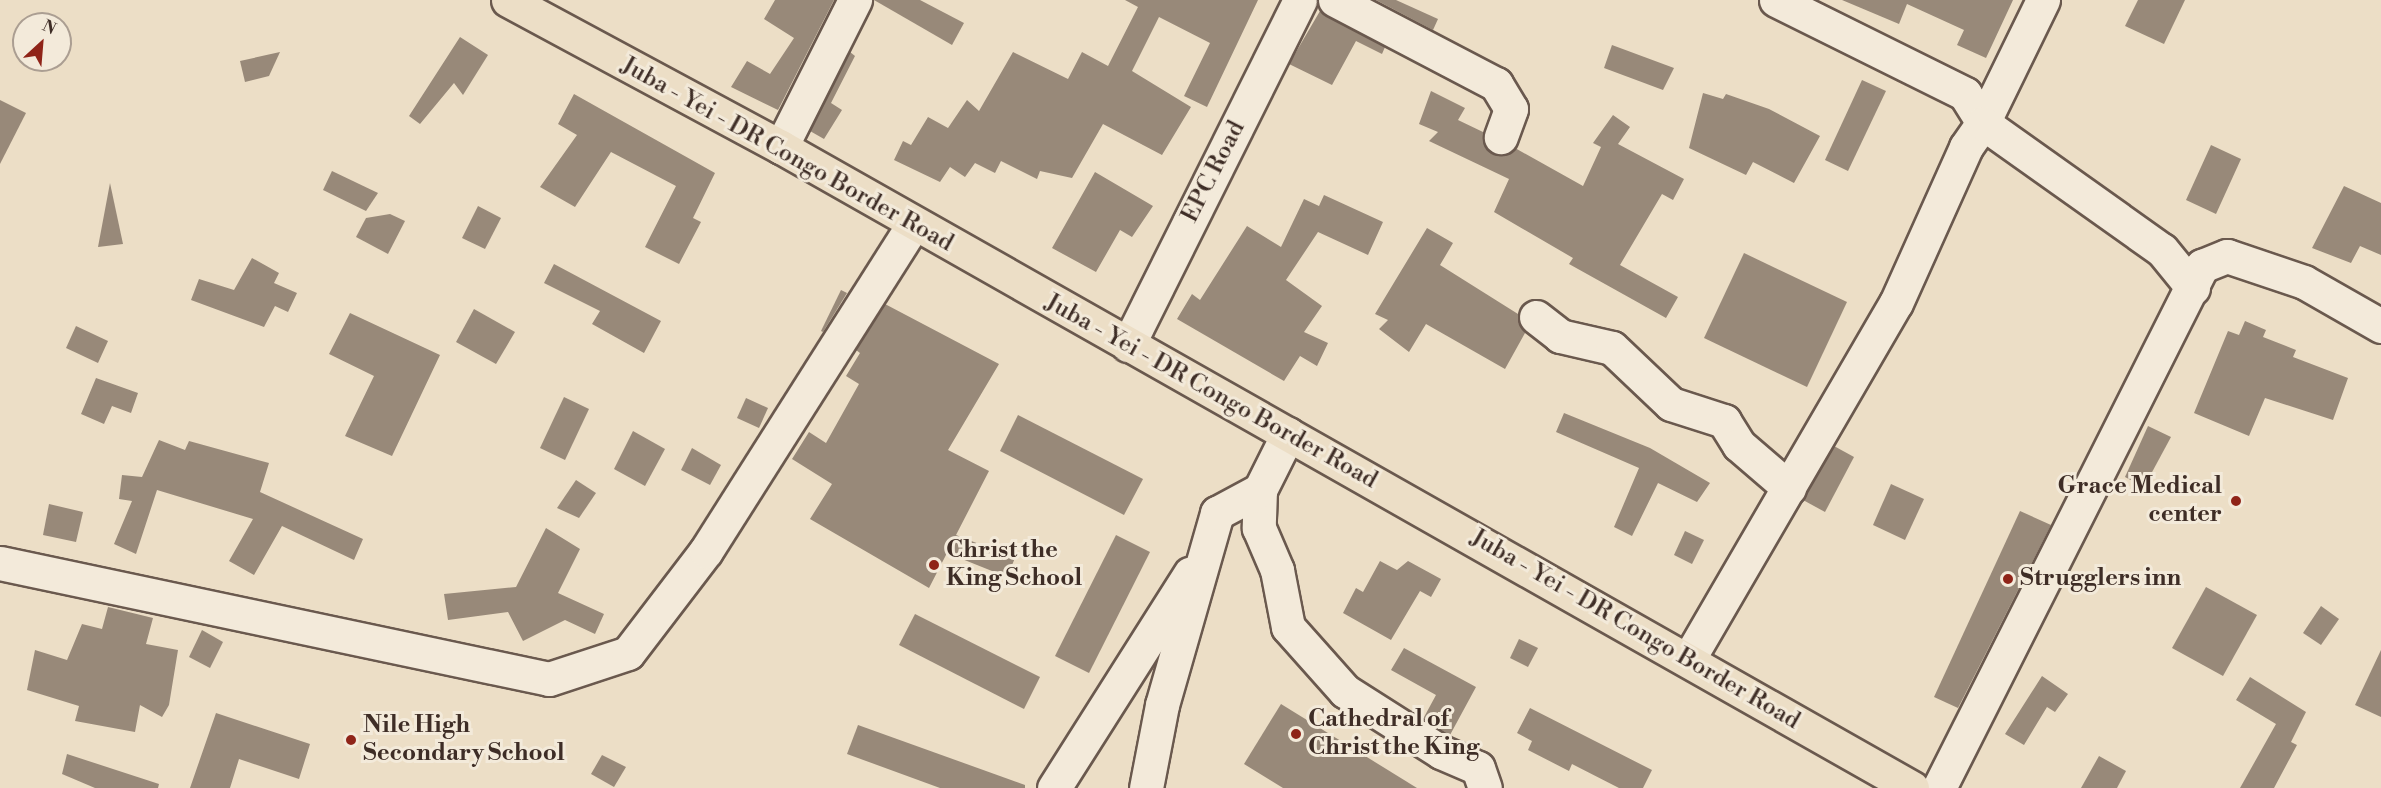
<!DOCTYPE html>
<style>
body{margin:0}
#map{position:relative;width:2381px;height:788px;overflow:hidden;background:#ecdec6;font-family:"Libre Bodoni",serif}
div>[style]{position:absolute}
.building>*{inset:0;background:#988979}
.roads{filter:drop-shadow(2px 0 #6a594e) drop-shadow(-2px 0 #6a594e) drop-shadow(0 2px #6a594e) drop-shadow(0 -2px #6a594e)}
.minor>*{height:33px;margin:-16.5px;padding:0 16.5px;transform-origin:16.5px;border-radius:16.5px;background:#f3eada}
.major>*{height:33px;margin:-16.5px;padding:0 16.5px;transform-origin:16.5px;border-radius:16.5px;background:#ecdec6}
.dots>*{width:16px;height:16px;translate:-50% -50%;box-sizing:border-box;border:3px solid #f3eada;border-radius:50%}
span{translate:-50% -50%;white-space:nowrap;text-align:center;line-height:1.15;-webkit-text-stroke:6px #f3eada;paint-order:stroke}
.street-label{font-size:24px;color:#3e2d26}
.poi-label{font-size:24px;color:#3e2d26;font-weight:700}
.right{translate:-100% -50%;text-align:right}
.left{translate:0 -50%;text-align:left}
.north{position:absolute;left:12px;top:12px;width:60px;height:60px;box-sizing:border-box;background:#f3eada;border:2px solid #ab9e92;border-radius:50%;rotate:26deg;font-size:16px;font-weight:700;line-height:24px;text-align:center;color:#3e2d26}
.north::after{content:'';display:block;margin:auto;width:21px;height:27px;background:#8f2418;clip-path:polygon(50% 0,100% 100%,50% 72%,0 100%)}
</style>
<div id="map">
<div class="building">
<i style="clip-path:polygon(775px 0,834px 0,778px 110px,731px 87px,747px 61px,770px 74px,794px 38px,764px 19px)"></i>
<i style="clip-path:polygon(874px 0,920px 0,964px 23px,952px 45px)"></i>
<i style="clip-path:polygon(1125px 0,1258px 0,1207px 107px,1184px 96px,1210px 43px,1159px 17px,1132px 71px,1191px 107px,1162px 155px,1103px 124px,1072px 178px,1040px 171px,1037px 179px,1001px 161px,995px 173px,975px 163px,965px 177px,950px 167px,940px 182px,894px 160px,903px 141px,911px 145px,928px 117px,948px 128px,967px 100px,979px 111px,1013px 52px,1068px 79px,1082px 52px,1108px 66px,1138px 7px)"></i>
<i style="clip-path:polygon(1376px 0,1396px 0,1438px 19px,1433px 30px)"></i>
<i style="clip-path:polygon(1842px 0,2013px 0,1986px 58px,1957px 45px,1964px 30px,1907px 4px,1899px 24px)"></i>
<i style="clip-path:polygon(2138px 0,2185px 0,2164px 44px,2125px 26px)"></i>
<i style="clip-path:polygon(1320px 11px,1385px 47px,1382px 54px,1356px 41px,1332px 85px,1289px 64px)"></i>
<i style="clip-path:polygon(460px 37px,488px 55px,463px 95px,454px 83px,420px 124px,409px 116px)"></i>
<i style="clip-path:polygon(1612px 45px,1674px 68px,1663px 90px,1604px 68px)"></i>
<i style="clip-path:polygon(280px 52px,269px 76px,245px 82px,240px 61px)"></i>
<i style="clip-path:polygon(850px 52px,855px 56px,831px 103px,842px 110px,824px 139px,810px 131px)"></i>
<i style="clip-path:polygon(1862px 80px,1886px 91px,1848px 171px,1825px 160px)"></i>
<i style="clip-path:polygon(1431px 91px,1465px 108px,1458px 120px,1483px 132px,1486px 149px,1494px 154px,1515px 148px,1583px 186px,1601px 147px,1593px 143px,1613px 115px,1630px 127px,1618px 144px,1684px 179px,1673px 200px,1662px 194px,1620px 265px,1678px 297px,1666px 318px,1569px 264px,1573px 258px,1494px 212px,1509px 179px,1429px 141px,1438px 132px,1419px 124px)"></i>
<i style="clip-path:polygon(1703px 93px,1723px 99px,1726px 94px,1769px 109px,1820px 136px,1794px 183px,1753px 162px,1746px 175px,1689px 148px)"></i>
<i style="clip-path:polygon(574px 94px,715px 173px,693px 218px,701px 222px,679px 264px,645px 247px,676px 186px,611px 152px,575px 207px,540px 187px,577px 135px,558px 124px)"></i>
<i style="clip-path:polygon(0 100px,26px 113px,0 164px)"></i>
<i style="clip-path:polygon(2211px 145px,2241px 159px,2216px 214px,2186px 200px)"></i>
<i style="clip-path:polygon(332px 171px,378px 193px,366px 211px,323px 190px)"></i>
<i style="clip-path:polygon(1095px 172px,1153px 206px,1132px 237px,1120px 230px,1096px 272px,1052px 248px)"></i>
<i style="clip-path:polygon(110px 183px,123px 244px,98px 247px)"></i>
<i style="clip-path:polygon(2344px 186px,2381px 203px,2381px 255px,2360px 246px,2351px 263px,2312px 248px)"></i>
<i style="clip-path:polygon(1324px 195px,1383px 222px,1368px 255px,1318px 232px,1286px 280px,1322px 306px,1304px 332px,1328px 343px,1317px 366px,1300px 356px,1284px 381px,1177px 319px,1192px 294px,1200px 300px,1247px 226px,1281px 247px,1304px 199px,1319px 206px)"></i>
<i style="clip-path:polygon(478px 206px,501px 218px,485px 249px,462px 238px)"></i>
<i style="clip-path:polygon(390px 214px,405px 221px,388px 254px,356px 237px,366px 218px)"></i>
<i style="clip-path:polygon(1427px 228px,1453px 243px,1440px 265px,1518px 314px,1525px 333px,1505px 369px,1426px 324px,1409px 352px,1379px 329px,1388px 320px,1375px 314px)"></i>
<i style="clip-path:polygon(1744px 253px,1847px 302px,1807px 387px,1704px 338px)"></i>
<i style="clip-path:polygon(252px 258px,279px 273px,274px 283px,297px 293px,288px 312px,275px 306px,264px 327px,191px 300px,199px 279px,234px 290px)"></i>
<i style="clip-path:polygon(554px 264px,661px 321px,644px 353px,592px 324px,600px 311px,544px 283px)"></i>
<i style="clip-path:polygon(841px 290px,847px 293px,823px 332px,821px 331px)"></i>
<i style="clip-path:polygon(885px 304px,999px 364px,948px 450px,989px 471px,956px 535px,1015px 558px,1007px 577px,947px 553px,929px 588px,810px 519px,832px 484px,792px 459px,809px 432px,826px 443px,859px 384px,846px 376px,860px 353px,856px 350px)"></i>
<i style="clip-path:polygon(474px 309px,515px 332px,496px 364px,456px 342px)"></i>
<i style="clip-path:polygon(350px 313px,440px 355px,392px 456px,345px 436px,374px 376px,329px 354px)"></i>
<i style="clip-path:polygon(2245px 321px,2266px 330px,2263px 337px,2296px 350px,2293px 357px,2348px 378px,2333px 420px,2265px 398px,2249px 436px,2194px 413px,2228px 331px,2239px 335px)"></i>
<i style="clip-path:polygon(76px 326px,108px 341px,98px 363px,66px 348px)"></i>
<i style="clip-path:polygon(96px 378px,138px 393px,131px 413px,112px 406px,104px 424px,81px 414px)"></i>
<i style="clip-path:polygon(564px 397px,589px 409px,565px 460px,540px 448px)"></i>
<i style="clip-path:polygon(746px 398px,768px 408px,759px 428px,737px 418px)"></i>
<i style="clip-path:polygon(1564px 413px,1650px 448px,1710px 483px,1697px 502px,1658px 483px,1632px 536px,1614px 527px,1639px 468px,1556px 432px)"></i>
<i style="clip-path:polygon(1018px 415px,1143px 479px,1124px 515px,1000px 451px)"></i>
<i style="clip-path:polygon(2148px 426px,2171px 437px,2144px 487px,2125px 477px)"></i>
<i style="clip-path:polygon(633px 431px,665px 449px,645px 486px,614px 469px)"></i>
<i style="clip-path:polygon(159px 440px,185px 450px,189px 441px,269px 463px,260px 492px,363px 539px,354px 560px,282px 526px,254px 575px,229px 561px,253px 519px,157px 490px,136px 554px,114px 544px,132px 501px,119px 499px,122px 475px,142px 477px)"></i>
<i style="clip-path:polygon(1834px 446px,1854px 457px,1825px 512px,1803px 500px)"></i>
<i style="clip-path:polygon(692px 448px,721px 465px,710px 485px,681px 470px)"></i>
<i style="clip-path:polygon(576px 480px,596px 493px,579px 518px,557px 508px)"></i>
<i style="clip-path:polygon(1891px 484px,1924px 499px,1905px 540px,1873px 525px)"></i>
<i style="clip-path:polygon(49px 504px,83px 512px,76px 542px,43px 535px)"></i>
<i style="clip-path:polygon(2020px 511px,2051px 525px,1958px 708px,1934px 697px)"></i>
<i style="clip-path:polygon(546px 528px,580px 549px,558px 593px,604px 614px,595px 634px,565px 620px,523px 641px,508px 612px,448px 620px,444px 594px,516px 587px)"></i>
<i style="clip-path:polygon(1685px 531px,1704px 540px,1692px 564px,1674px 555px)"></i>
<i style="clip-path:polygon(1116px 535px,1150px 552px,1089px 673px,1055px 656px)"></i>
<i style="clip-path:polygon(1380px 561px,1397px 570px,1408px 561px,1441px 579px,1431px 597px,1420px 591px,1391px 640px,1343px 613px,1356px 588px,1363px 592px)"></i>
<i style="clip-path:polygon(2206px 587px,2257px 615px,2223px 676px,2172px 648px)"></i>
<i style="clip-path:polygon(2321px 606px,2339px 619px,2321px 645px,2303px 633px)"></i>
<i style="clip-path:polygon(108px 607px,153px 618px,146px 644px,178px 650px,169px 705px,162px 717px,140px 705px,135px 732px,75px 721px,79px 706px,27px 690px,35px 650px,67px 660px,82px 624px,102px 629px)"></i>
<i style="clip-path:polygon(915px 614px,1040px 677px,1024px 709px,899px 645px)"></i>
<i style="clip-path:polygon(202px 630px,223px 642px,210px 668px,189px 657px)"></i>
<i style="clip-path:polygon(1519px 639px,1538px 648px,1528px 667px,1510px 658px)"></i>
<i style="clip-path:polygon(1404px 648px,1476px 687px,1450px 735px,1423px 719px,1436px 695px,1391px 670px)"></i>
<i style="clip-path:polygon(2381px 650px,2381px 717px,2355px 705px)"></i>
<i style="clip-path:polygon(2042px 676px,2068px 694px,2055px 712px,2047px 707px,2024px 745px,2005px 734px)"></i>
<i style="clip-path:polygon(2250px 677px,2306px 712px,2291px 742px,2297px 745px,2274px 788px,2240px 788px,2276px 724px,2236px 700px)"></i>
<i style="clip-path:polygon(1281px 704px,1417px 788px,1283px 788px,1244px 764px)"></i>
<i style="clip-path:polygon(1530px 708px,1652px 770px,1643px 788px,1619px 788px,1572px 764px,1569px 771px,1528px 750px,1532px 741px,1517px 733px)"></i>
<i style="clip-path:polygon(216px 713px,310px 744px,299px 779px,239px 759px,230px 788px,190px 788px)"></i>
<i style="clip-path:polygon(858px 725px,1025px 785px,1025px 788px,940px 788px,847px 754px)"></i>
<i style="clip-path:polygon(67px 754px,159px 784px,158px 788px,95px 788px,62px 774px)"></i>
<i style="clip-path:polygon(602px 755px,626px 767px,614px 787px,591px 774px)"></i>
<i style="clip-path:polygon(2099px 756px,2126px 771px,2117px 788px,2081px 788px)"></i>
</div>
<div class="roads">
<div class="minor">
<i style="left:1335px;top:0;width:182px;rotate:27.6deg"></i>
<i style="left:1496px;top:84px;width:29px;rotate:59deg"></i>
<i style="left:1511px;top:109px;width:30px;rotate:110deg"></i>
<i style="left:1776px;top:0;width:211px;rotate:26.4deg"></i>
<i style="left:1965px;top:94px;width:34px;rotate:58deg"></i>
<i style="left:1983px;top:123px;width:137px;rotate:-64deg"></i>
<i style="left:781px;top:147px;width:165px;rotate:-63.3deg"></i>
<i style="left:1536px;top:317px;width:31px;rotate:38deg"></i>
<i style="left:1560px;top:336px;width:53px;rotate:13deg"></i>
<i style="left:1612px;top:348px;width:81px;rotate:43.5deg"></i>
<i style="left:1671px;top:404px;width:56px;rotate:17.8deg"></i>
<i style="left:1724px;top:421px;width:28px;rotate:58deg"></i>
<i style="left:1739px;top:445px;width:66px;rotate:40.7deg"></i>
<i style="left:1128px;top:345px;width:385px;rotate:-63.5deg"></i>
<i style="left:1288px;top:434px;width:63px;rotate:116.6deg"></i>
<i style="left:1260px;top:490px;width:38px;rotate:92deg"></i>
<i style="left:1259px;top:528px;width:46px;rotate:66.8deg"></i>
<i style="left:1277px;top:570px;width:58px;rotate:79.1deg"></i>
<i style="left:1288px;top:627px;width:86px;rotate:48.3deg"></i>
<i style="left:1345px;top:691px;width:114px;rotate:32.4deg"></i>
<i style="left:1441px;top:752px;width:40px;rotate:23.4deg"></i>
<i style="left:1478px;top:768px;width:21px;rotate:71deg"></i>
<i style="left:0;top:563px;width:561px;rotate:11.93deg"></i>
<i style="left:549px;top:679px;width:83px;rotate:-18.2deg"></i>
<i style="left:628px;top:653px;width:128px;rotate:-52.6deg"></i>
<i style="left:706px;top:551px;width:385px;rotate:-57.6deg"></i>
<i style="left:1688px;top:660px;width:413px;rotate:-59.8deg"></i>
<i style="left:1896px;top:303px;width:171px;rotate:-65.8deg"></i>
<i style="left:1966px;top:147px;width:29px;rotate:-55deg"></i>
<i style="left:1983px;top:123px;width:219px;rotate:35.4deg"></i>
<i style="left:2162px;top:250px;width:49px;rotate:50.8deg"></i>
<i style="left:1054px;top:788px;width:254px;rotate:-57.6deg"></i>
<i style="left:1146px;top:788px;width:85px;rotate:-79.1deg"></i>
<i style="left:1162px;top:705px;width:200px;rotate:-74deg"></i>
<i style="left:1217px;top:513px;width:49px;rotate:-28.1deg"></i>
<i style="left:1939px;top:788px;width:585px;rotate:-63.26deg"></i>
<i style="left:2202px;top:266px;width:27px;rotate:-22deg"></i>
<i style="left:2227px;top:256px;width:81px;rotate:18.7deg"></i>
<i style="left:2304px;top:282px;width:89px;rotate:29.7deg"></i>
</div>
<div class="major">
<i style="left:508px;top:0;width:310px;rotate:28.3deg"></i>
<i style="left:781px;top:147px;width:1300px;rotate:29.54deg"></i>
</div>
</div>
<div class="dots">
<i style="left:2236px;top:501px;background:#8f2418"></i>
<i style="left:934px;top:565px;background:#8f2418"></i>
<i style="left:2008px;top:579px;background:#8f2418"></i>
<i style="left:1296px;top:734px;background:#8f2418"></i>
<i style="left:351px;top:740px;background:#8f2418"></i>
</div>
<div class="street-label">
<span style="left:787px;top:155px;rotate:29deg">Juba - Yei - DR Congo Border Road</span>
<span style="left:1214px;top:172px;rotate:-63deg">EPC Road</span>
<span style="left:1211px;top:392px;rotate:29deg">Juba - Yei - DR Congo Border Road</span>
<span style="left:1635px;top:630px;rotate:30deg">Juba - Yei - DR Congo Border Road</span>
</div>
<div class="poi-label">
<span class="right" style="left:2222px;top:501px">Grace Medical<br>center</span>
<span class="left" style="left:946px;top:565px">Christ the<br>King School</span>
<span class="left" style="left:2020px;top:579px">Strugglers inn</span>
<span class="left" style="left:1308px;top:734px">Cathedral of<br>Christ the King</span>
<span class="left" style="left:363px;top:740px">Nile High<br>Secondary School</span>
</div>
<div class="north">N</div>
</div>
